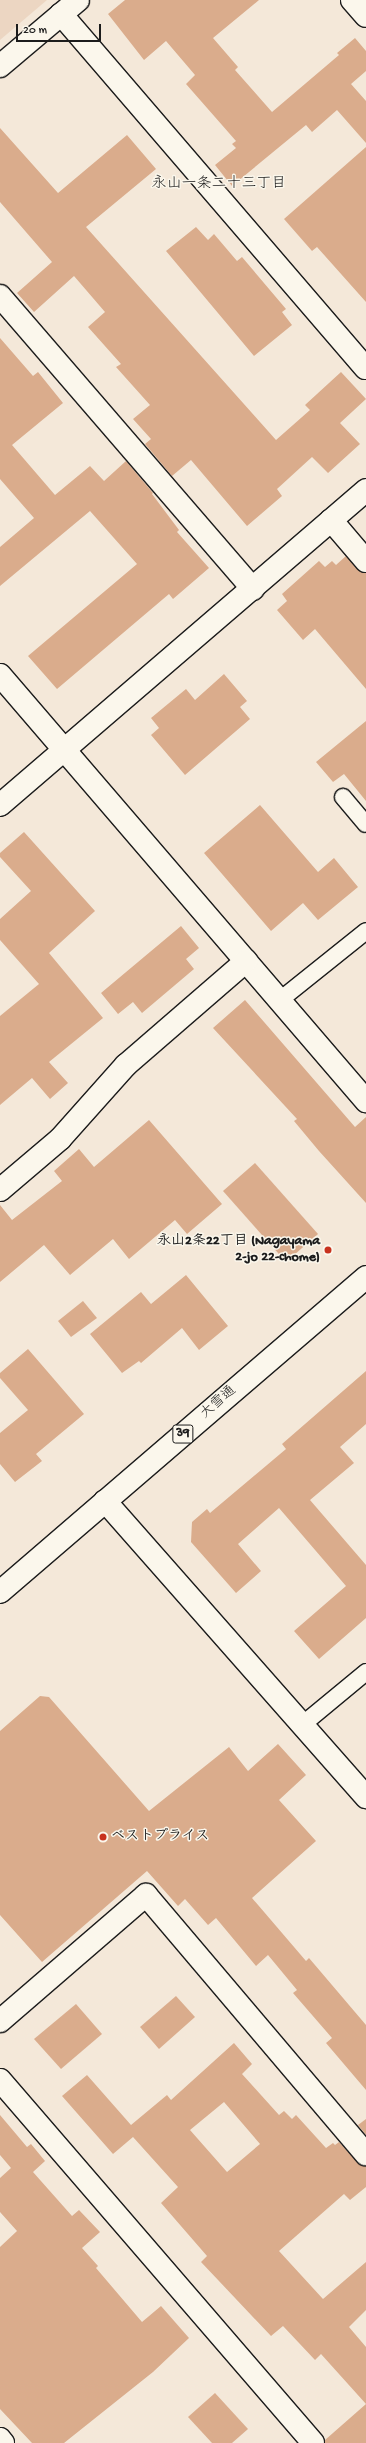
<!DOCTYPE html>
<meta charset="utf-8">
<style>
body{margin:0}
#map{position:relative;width:366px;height:2443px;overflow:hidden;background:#f4e8d9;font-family:"Gochi Hand","Klee One",sans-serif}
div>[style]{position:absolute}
.built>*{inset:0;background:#ecd6c2}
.building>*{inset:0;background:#daac8c}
.roads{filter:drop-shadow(1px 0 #1c1c1c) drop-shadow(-1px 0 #1c1c1c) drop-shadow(0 1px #1c1c1c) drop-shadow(0 -1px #1c1c1c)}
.lane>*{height:16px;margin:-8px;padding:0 8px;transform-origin:8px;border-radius:8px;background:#fbf7ec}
.street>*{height:22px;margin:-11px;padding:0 11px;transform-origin:11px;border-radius:11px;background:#fbf7ec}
.highway>*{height:22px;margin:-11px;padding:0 11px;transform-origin:11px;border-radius:11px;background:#fbf7ec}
.dots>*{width:11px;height:11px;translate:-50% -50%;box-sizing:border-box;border:2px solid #fbf7ec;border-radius:50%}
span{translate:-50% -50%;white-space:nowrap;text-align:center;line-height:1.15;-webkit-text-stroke:3px #fbf7ec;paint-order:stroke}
.shield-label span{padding:1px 3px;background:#fbf7ec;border:1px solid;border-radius:3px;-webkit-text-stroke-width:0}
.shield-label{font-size:13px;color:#1c1c1c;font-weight:700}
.poi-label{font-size:14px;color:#1c1c1c;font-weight:700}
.right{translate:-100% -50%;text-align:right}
.left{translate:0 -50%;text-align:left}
.street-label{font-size:14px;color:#1c1c1c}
.neighbourhood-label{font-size:15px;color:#1c1c1c}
.scale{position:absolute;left:16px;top:24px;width:85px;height:18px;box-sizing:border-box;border:2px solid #1c1c1c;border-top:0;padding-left:5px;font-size:12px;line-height:14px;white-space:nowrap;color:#1c1c1c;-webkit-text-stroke:3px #fbf7ec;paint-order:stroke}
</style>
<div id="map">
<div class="built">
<i style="clip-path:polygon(0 0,47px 0,0 40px)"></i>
</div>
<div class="building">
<i style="clip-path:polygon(125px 0,259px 0,213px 38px,238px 67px,235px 70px,272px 112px,339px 55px,337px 53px,355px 38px,366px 51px,366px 71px,351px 84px,366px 101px,366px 143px,337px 110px,312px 132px,306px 125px,232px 186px,215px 165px,236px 148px,232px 144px,236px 141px,186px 84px,195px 75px,166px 41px,144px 60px,108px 14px)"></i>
<i style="clip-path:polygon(0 128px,58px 193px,127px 135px,156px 169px,86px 227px,276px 440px,310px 410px,305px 405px,341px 372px,366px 399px,340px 423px,360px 444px,328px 473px,312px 457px,277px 489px,282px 496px,247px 526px,191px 460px,172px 476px,145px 444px,151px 439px,133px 419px,150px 405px,116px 367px,121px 364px,88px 327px,105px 312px,74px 276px,34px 312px,17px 293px,52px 262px,0 202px)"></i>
<i style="clip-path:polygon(366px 147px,366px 302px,317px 247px,312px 251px,284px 219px)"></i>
<i style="clip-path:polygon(196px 227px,208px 240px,214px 234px,237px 261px,242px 257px,286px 309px,282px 312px,292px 325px,254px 356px,166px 251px)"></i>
<i style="clip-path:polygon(0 338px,33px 376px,38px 372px,63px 403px,12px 445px,55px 495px,90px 466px,104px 481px,126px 461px,153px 493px,152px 494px,179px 530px,177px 532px,209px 568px,173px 599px,169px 594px,57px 689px,28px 656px,137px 564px,90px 511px,0 586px,0 547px,34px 518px,0 479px)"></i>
<i style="clip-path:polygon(346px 556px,357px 569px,366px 573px,366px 689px,315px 629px,303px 640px,277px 610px,287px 601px,282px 594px,319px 561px,325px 567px,332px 561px,336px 565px)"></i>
<i style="clip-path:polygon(224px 674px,247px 701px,240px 707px,250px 719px,185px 775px,151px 735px,159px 728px,151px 718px,186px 689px,195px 700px)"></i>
<i style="clip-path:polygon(366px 721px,366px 801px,344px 774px,333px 782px,316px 762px)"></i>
<i style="clip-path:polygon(260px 805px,318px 872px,334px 858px,358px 887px,318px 920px,303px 903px,271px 931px,204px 853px)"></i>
<i style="clip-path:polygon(24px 832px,95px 911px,49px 953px,103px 1018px,49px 1062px,68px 1083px,50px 1099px,32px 1078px,0 1105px,0 1016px,39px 984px,0 940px,0 919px,31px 891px,0 857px,0 853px)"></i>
<i style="clip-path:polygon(181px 926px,199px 948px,186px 959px,194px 969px,142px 1013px,133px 1002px,118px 1014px,101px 993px)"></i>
<i style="clip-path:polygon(245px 1000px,355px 1127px,366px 1117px,366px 1203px,319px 1151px,294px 1121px,297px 1119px,213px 1028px)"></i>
<i style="clip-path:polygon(149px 1120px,222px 1204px,187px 1234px,175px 1220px,129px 1259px,113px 1239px,70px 1275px,44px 1245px,0 1282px,0 1205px,12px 1220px,62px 1181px,54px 1171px,79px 1149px,94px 1167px)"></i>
<i style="clip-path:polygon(255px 1163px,318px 1234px,286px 1262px,223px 1191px)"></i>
<i style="clip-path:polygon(186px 1275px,228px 1326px,199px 1350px,182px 1328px,141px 1363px,139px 1361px,122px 1373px,90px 1334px,141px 1292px,151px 1304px)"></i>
<i style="clip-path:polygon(83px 1301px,97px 1318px,71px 1337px,58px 1321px)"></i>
<i style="clip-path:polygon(28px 1349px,84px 1414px,36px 1454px,42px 1461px,15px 1482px,0 1464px,0 1433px,28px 1410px,0 1378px,0 1373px)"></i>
<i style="clip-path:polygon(366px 1371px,366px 1424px,340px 1447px,354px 1463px,310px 1500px,366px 1565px,366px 1618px,319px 1659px,294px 1631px,346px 1586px,279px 1508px,238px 1544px,261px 1571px,236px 1593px,191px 1542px,192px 1522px,207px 1509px,210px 1513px,286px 1449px,282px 1444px)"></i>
<i style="clip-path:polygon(40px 1696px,49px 1697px,149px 1811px,229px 1747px,248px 1771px,278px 1744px,306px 1775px,279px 1800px,316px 1841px,252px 1898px,306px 1961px,309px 1958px,366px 2025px,366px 2090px,326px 2043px,332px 2038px,293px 1993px,297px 1990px,268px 1955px,256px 1966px,216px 1918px,208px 1925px,185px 1899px,178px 1906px,147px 1871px,42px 1962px,0 1915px,0 1731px)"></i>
<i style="clip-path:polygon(176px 1996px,195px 2017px,159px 2049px,140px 2027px)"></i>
<i style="clip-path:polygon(76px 2004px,102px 2034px,61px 2069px,34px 2039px)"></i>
<i style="clip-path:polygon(evenodd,234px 2043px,252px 2064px,242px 2074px,279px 2115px,284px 2111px,292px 2119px,296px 2115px,326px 2148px,333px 2143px,335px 2145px,339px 2142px,357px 2162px,366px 2166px,366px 2187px,350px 2200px,344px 2194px,279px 2251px,323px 2299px,366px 2262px,366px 2310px,349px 2327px,366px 2347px,366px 2443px,325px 2443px,325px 2440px,366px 2404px,321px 2354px,315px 2360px,283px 2326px,271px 2336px,201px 2262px,207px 2256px,161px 2203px,178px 2187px,133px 2137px,113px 2154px,62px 2096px,87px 2075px,131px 2125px,167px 2095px,171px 2100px,234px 2043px,224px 2102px,260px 2144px,227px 2172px,190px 2130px,224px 2102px)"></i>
<i style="clip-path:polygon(0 2115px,27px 2147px,31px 2144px,45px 2161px,33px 2172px,72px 2216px,79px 2210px,100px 2232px,82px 2248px,98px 2266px,96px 2268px,142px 2322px,161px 2306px,189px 2338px,153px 2372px,64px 2443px,32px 2443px,0 2409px,0 2247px,17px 2231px,0 2212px,0 2178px,11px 2168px,0 2155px)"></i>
<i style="clip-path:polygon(366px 2119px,366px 2135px,358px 2125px)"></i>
<i style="clip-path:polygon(215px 2393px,248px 2429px,232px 2443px,212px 2443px,188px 2417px)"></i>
</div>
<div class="roads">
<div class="lane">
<i style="left:343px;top:797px;width:35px;rotate:50deg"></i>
<i style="left:280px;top:1000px;width:110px;rotate:-38.7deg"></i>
<i style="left:302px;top:1725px;width:83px;rotate:-39.6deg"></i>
</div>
<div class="street">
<i style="left:352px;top:0;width:21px;rotate:49deg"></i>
<i style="left:61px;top:14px;width:467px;rotate:49.3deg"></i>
<i style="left:0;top:66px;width:102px;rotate:-40.2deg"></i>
<i style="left:0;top:296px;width:387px;rotate:49.2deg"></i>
<i style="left:331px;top:520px;width:54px;rotate:49.5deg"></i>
<i style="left:0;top:675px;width:562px;rotate:49.33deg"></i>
<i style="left:0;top:805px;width:483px;rotate:-40.7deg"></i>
<i style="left:0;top:1190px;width:79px;rotate:-40.4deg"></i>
<i style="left:60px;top:1139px;width:99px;rotate:-48.3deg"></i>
<i style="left:126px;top:1065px;width:159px;rotate:-40.9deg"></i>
<i style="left:105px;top:1501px;width:395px;rotate:48.6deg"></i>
<i style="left:0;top:2021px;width:193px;rotate:-40.8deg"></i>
<i style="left:146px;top:1895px;width:340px;rotate:49.7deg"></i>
<i style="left:0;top:2080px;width:479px;rotate:49.2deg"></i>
<i style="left:0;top:2439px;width:5px;rotate:53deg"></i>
</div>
<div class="highway">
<i style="left:0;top:1592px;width:483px;rotate:-40.7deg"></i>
</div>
</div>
<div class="dots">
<i style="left:328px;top:1250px;background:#c8321e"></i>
<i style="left:103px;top:1837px;background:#c8321e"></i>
</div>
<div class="shield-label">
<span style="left:183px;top:1434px">39</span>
</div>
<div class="poi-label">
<span class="right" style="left:320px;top:1250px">永山2条22丁目 (Nagayama<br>2-jo 22-chome)</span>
<span class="left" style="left:111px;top:1837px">ベストプライス</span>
</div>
<div class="street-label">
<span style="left:219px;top:1403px;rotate:-41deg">大雪通</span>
</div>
<div class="neighbourhood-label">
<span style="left:219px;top:185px">永山一条二十三丁目</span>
</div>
<div class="scale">20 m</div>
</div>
